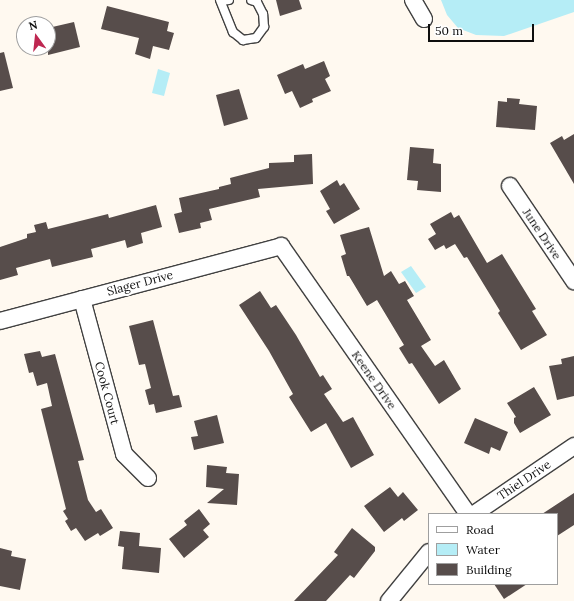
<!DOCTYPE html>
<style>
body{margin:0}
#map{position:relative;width:574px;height:601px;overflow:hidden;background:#fff9f0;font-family:Lora,serif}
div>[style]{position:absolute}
.water>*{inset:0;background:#b5edf6}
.building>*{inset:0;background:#574d4b}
.roads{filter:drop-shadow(1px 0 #414141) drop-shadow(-1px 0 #414141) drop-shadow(0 1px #414141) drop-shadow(0 -1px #414141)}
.lane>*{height:8px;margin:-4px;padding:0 4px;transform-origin:4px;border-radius:4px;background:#fff}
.street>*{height:16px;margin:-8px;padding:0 8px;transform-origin:8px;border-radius:8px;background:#fff}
span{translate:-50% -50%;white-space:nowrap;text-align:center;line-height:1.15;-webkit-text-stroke:4px #fff;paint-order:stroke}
.street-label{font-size:12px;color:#0e0e0e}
.legend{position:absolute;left:428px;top:513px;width:130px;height:72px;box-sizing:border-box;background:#fff;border:1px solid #9f9f9f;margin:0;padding:5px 7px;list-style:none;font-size:12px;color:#0e0e0e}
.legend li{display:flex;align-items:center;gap:8px;height:20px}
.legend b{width:20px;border:1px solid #9f9f9f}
.north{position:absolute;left:16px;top:16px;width:40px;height:40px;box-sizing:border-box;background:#fff;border:1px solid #9f9f9f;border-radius:50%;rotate:345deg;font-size:11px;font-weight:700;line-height:16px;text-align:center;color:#0e0e0e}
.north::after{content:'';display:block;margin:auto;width:14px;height:18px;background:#be2751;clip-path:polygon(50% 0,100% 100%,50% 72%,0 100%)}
.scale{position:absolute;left:428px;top:24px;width:106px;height:18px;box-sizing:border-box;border:2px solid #0e0e0e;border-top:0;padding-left:5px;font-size:12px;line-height:14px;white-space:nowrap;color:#0e0e0e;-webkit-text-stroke:3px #fff;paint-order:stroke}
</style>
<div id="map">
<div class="water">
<i style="clip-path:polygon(441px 0,574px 0,574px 12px,504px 36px,476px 35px,458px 28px,447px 15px)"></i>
<i style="clip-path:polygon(158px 69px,170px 73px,164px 96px,152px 93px)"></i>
<i style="clip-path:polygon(411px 266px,426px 287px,416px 293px,401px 272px)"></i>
</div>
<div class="building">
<i style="clip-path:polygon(276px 0,299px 0,302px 9px,280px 16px)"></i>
<i style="clip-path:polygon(107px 6px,169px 22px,167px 31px,174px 33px,169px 50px,153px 46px,150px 59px,135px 54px,139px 38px,101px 29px)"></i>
<i style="clip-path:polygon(74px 22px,80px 47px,48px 55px,48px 28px)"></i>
<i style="clip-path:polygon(4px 52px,13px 88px,0 91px,0 53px)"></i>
<i style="clip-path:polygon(324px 61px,330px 76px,325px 79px,331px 91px,312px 99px,313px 102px,300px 108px,292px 91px,285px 94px,277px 75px,303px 64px,305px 69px)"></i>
<i style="clip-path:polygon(239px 89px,248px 119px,224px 126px,216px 95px)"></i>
<i style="clip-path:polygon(507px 98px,520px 99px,519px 104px,537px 106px,535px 130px,496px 127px,498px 101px,507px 102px)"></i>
<i style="clip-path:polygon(574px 134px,574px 184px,550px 143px,562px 136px,564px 140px)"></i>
<i style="clip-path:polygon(410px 147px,434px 149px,433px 163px,441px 164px,441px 192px,417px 190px,418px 181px,407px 180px)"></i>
<i style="clip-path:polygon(312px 154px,313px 184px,258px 189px,260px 197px,209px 209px,212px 220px,200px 223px,201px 228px,179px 233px,174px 214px,182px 212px,179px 198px,219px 189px,219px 187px,231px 184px,230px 178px,269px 168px,269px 163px,294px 162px,294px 155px)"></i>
<i style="clip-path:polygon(337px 180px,340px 186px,344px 183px,360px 209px,334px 224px,326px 211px,330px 209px,320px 191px)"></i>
<i style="clip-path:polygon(156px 205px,162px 227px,141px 233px,143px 243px,127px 248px,125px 240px,91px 249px,93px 257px,52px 267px,50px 259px,16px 268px,18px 275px,0 280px,0 247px,27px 238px,27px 234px,36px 232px,34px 225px,46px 222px,48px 229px,108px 214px,109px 218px)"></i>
<i style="clip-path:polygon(451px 212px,454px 218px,459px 215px,487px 263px,502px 254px,536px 309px,532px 311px,547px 335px,521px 350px,498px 313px,500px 311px,467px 257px,464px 258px,455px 244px,446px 249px,444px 245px,435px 250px,428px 239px,436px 234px,430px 224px)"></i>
<i style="clip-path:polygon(369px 227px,384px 276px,391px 271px,399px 284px,405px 281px,414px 296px,407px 300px,431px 340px,421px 346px,435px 366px,444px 360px,461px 389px,439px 404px,412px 363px,409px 364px,399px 348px,404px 345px,377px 300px,367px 306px,349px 276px,347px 276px,341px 256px,346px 254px,340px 235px)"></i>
<i style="clip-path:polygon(260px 291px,271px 308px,276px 305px,296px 335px,320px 377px,323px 375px,332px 389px,324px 394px,343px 422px,353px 417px,374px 455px,351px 468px,326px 423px,311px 432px,289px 397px,293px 394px,269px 351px,239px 305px)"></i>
<i style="clip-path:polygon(153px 320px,173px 396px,179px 395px,182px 407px,156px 413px,154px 404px,149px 405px,145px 390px,151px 388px,145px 364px,139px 365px,129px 326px)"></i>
<i style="clip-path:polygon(40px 351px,42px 357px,55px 354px,84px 460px,78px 461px,88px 500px,96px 512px,101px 509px,113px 528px,100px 536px,98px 533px,85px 541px,76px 528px,71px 531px,65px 521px,68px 519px,63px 511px,66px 509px,41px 409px,52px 406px,47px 383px,37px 386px,33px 372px,29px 373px,24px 354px)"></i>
<i style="clip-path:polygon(574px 356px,574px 396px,557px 400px,549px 366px,562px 364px,561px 359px)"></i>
<i style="clip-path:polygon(534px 387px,551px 415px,520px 433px,514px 423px,514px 418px,516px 417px,507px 403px)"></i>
<i style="clip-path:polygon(217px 415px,224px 443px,194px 450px,191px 437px,198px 436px,194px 421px)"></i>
<i style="clip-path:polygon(475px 418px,508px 432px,500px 451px,491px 447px,489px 454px,464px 443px)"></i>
<i style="clip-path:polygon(207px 465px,227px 467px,226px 473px,239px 474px,237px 505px,207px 503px,224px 489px,206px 487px)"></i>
<i style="clip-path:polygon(390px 487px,398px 497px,403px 492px,418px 510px,404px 521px,402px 518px,384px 532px,364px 506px)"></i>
<i style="clip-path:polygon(574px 493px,574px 525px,557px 536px,557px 514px,542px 514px)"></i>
<i style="clip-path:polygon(199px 509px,210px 524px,203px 530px,209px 537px,184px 558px,169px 539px,187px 525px,184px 521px)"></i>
<i style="clip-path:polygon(352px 528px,375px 547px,375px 551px,354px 578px,350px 575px,326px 601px,294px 601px,338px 555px,334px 552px)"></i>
<i style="clip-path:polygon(120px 531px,140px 533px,139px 546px,161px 548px,159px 573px,122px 569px,124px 547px,118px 546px)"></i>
<i style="clip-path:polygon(0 548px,12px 551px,11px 556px,26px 559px,20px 590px,0 586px)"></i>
<i style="clip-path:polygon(494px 584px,527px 584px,504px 599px)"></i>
</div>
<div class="roads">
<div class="lane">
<i style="left:220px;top:0;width:35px;rotate:68deg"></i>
<i style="left:233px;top:32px;width:13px;rotate:39deg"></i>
<i style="left:243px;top:40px;width:13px;rotate:-9deg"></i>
<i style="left:256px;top:38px;width:14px;rotate:-54deg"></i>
<i style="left:264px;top:27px;width:13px;rotate:-94deg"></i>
<i style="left:263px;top:14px;width:13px;rotate:-117deg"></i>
<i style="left:257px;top:2px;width:6px;rotate:-162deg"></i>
<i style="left:221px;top:1px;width:8px;rotate:-7deg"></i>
</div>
<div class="street">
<i style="left:413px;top:0;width:22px;rotate:60deg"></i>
<i style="left:510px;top:186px;width:115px;rotate:56deg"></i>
<i style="left:82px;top:299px;width:161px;rotate:74.8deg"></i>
<i style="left:124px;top:454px;width:34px;rotate:45deg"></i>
<i style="left:0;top:321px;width:291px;rotate:-14.9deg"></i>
<i style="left:281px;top:246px;width:327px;rotate:55.1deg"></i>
<i style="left:474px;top:514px;width:121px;rotate:-34.2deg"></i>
<i style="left:389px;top:601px;width:63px;rotate:-50.8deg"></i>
</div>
</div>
<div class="street-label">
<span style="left:542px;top:234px;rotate:56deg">June Drive</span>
<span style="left:140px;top:283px;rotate:-15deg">Slager Drive</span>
<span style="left:374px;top:380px;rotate:55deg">Keene Drive</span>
<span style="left:107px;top:393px;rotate:75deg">Cook Court</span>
<span style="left:524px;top:480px;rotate:-34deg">Thiel Drive</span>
</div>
<ul class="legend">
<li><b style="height:5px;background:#fff"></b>Road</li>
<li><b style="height:11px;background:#b5edf6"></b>Water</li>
<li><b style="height:11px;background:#574d4b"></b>Building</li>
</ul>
<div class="north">N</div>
<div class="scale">50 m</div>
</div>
